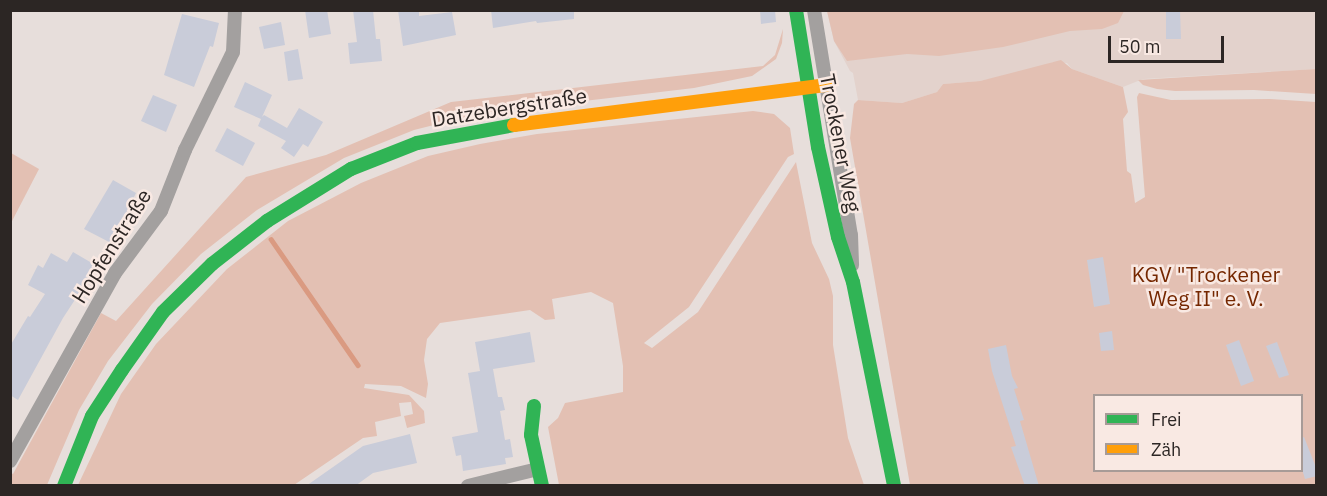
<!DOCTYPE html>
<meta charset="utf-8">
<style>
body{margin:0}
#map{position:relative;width:1327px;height:496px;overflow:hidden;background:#e7dedb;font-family:"IBM Plex Sans",sans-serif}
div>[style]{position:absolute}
.built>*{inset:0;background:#e3d2cc}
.green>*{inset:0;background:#e3c0b3}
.stream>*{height:4.5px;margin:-2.25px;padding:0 2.25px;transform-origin:2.25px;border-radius:2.25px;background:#da9a81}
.building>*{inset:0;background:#c9ccd9}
.street>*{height:14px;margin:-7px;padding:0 7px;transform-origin:7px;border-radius:7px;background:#a3a09f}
.fast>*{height:14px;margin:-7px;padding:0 7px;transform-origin:7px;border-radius:7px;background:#30b455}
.slow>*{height:14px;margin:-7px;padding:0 7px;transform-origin:7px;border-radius:7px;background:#ff9f0a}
span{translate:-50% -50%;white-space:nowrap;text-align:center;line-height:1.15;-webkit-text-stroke:5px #f9e9e3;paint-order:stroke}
.street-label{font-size:21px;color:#2c2624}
.park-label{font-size:21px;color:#752700}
.frame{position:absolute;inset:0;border:12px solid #2c2624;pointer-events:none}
.legend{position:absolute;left:1093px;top:394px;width:210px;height:78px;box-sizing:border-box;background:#f9e9e3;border:2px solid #a79b97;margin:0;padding:8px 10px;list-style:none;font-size:18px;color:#2c2624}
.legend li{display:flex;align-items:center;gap:12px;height:30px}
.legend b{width:30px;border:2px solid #a79b97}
.scale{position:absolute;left:1108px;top:36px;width:116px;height:27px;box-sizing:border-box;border:3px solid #2c2624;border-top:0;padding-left:8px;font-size:18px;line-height:21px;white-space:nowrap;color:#2c2624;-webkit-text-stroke:4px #f9e9e3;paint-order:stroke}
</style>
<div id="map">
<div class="built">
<i style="clip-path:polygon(827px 11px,1316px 11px,1316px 69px,1143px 79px,1123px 87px,1072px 69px,1067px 63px,1053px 62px,1028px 71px,980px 81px,943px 84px,937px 92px,902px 103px,858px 100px,853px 73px,850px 71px,834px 41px)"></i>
</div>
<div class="green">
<i style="clip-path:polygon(827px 11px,827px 10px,1124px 11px,1118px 23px,1102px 29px,1070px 31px,1003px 47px,939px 56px,907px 54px,847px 61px,834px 41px)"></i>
<i style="clip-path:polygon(783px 29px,782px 43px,776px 59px,752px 76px,694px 88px,482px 113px,414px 130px,344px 158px,257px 210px,201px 254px,152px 304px,108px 361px,79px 410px,47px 485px,11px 485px,11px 473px,13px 474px,101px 313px,116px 321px,246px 177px,326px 155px,451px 102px,763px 66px,775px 55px)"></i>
<i style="clip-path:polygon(evenodd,1061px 60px,1072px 69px,1123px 87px,1128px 112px,1123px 119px,1127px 171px,1131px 174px,1135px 203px,1145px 197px,1137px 97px,1139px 93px,1171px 100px,1270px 99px,1316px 102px,1316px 485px,910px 485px,850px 138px,854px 104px,858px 100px,902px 103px,937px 92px,943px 84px,980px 81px,1061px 60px,1094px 396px,1302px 396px,1302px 470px,1094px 470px,1094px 396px)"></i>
<i style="clip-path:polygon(1316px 69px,1316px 94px,1254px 90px,1175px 91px,1157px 89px,1143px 85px,1138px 80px)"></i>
<i style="clip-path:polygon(753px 111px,774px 114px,790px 128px,794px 154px,788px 157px,689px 307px,644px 343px,652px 348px,698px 312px,796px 162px,812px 243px,829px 279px,833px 296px,833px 345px,848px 438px,864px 485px,559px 485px,548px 427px,558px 418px,565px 403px,623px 392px,623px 366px,613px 303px,591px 292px,552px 299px,555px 319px,545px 320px,530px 310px,440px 323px,427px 339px,424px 360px,428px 384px,426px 398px,401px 386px,365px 384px,364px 388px,409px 395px,424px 411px,425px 423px,407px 428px,404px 416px,413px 414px,411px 402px,399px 403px,401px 416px,375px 422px,377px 436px,363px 438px,294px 485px,78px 485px,121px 394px,156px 344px,227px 269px,288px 221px,361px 183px,428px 156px,480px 144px,537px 134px)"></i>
<i style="clip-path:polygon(11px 153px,39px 169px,11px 223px)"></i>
</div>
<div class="stream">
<i style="left:271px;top:239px;width:153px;rotate:55.4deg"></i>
</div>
<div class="building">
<i style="clip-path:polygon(305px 10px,327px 10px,331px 34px,309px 38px)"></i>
<i style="clip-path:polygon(353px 10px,373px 10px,376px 39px,380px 39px,382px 61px,350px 64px,348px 43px,357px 42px)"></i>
<i style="clip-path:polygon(398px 10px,419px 10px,419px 16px,452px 12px,456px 35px,403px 46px)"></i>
<i style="clip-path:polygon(491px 10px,574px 10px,574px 19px,537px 23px,536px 21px,493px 28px)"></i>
<i style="clip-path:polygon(760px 10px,775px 10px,776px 22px,761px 24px)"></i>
<i style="clip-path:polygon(1166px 10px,1180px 10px,1181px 39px,1166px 39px)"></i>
<i style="clip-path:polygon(182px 14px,219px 23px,213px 47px,210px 46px,194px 87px,164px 75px)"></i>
<i style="clip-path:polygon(281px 22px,285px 45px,264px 49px,259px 27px)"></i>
<i style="clip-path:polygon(298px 49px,303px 79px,288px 81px,284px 52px)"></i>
<i style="clip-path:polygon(245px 82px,272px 95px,262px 117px,264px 115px,287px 128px,299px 108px,323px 122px,308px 147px,303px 144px,294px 157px,281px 148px,286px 141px,258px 126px,261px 119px,234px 107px)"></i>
<i style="clip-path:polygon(153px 95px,177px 105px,166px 132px,141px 121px)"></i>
<i style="clip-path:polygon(227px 128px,255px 143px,243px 166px,215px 151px)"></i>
<i style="clip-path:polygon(113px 180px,136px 193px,111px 243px,84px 229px)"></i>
<i style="clip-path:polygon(73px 252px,97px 266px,63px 318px,18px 400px,10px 395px,10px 346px,28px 316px,30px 317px,45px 294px,28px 285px,38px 265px,43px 268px,51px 253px,67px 262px)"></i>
<i style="clip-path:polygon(1103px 257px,1110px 304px,1094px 307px,1087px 260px)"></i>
<i style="clip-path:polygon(1112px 331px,1114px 350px,1101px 351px,1099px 333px)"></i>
<i style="clip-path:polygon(530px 332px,535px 362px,493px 369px,498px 397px,502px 397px,505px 410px,500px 411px,505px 440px,510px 439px,513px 457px,505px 458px,506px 464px,463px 471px,461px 455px,456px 456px,452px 437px,478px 432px,468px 373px,480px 371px,475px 342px)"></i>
<i style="clip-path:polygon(1239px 340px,1254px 381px,1241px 386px,1226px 345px)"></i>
<i style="clip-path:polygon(1277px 342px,1289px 375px,1279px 378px,1266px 346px)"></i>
<i style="clip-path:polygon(1006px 345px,1012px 376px,1018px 388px,1014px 389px,1024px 420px,1020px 421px,1039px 486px,1025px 486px,1011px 447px,1016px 446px,992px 371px,988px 349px)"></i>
<i style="clip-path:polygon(410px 434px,417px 463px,373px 473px,355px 486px,306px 486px,363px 446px)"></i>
<i style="clip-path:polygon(1304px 437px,1317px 470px,1317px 476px,1305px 479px,1302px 469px,1302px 438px)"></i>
</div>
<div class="street">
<i style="left:814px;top:10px;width:228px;rotate:80.7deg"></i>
<i style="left:851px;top:235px;width:30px;rotate:88deg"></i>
<i style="left:10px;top:461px;width:215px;rotate:-60.8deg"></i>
<i style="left:115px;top:273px;width:77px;rotate:-53.4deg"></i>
<i style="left:161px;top:211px;width:66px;rotate:-68.5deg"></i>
<i style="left:185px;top:150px;width:109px;rotate:-63.9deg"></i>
<i style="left:233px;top:52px;width:42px;rotate:-87.3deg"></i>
<i style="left:468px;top:486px;width:72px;rotate:-13.7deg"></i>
</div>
<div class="fast">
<i style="left:796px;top:10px;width:139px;rotate:80.9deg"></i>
<i style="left:818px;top:147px;width:92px;rotate:77.5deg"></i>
<i style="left:838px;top:237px;width:47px;rotate:71.6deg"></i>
<i style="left:853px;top:282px;width:208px;rotate:78.6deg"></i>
<i style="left:534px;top:406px;width:29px;rotate:96deg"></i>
<i style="left:531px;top:435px;width:52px;rotate:77.8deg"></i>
<i style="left:64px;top:486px;width:75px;rotate:-68.2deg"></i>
<i style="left:92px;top:416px;width:55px;rotate:-56.9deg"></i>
<i style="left:122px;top:370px;width:71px;rotate:-54.7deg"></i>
<i style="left:163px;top:312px;width:69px;rotate:-44.4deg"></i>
<i style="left:212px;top:264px;width:70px;rotate:-38deg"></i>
<i style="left:267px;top:221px;width:99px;rotate:-31.8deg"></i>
<i style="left:351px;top:169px;width:71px;rotate:-21.5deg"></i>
<i style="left:417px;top:143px;width:99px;rotate:-10.5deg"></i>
</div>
<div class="slow">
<i style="left:514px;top:125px;width:316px;rotate:-7.3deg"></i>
</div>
<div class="street-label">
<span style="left:509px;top:107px;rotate:-9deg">Datzebergstraße</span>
<span style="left:841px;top:143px;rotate:79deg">Trockener Weg</span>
<span style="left:111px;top:246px;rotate:-58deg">Hopfenstraße</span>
</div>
<div class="park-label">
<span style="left:1206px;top:286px">KGV "Trockener<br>Weg II" e. V.</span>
</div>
<div class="frame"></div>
<ul class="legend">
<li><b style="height:8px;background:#30b455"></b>Frei</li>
<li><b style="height:8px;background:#ff9f0a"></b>Zäh</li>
</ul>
<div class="scale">50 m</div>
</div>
